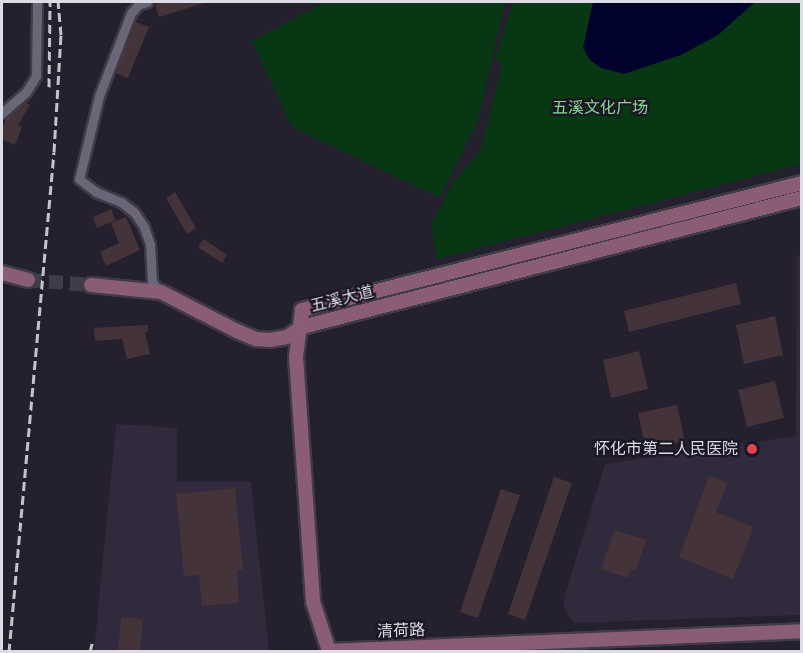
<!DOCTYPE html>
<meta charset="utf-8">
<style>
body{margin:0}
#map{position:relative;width:803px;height:653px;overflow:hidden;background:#24202e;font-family:"DM Sans","Noto Sans SC",sans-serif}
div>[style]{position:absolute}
.built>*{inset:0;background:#302a3c}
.green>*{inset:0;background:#073713}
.water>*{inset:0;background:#00012c}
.building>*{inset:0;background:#443339}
.secondary-tunnel>*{height:14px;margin-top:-7px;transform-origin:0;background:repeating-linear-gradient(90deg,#403c49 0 14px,transparent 0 21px)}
.roads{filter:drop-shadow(2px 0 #3f3b47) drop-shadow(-2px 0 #3f3b47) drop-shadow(0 2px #3f3b47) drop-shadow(0 -2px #3f3b47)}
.street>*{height:9px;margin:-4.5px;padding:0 4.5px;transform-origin:4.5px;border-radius:4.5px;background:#6b6677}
.secondary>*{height:14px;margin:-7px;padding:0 7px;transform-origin:7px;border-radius:7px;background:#8b5d75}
.rail>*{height:3px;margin-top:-1.5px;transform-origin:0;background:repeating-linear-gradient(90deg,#c4c2cb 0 9px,transparent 0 13.5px)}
.dots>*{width:16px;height:16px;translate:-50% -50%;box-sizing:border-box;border:3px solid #1b1624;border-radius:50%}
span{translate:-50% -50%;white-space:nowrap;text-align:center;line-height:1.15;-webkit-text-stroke:4.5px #1b1624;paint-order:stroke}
.park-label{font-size:16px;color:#8bd794}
.street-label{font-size:16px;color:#dddbe4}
.poi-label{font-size:16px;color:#dddbe4}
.right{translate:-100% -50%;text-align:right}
.frame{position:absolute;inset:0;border:3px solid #dddbe4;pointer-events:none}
</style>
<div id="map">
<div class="built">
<i style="clip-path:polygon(801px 254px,801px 615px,574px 623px,563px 606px,565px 595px,605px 464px,796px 436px,797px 256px)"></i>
<i style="clip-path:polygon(116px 424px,177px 428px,177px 482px,251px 482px,269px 651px,94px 652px)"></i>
</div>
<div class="green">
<i style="clip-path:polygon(325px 2px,505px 2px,478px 120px,440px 198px,292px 127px,252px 41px)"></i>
<i style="clip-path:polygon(513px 2px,801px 2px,801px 164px,436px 259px,432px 223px,454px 181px,480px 152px,502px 67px,496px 57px)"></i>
</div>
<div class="water">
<i style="clip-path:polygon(593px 2px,755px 2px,718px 35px,681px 55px,624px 74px,601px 68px,590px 60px,583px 48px)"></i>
</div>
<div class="building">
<i style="clip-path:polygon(163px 2px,204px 2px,204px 3px,159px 17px,155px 4px)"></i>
<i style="clip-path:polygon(135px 22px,149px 27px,128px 78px,115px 73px)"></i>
<i style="clip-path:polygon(24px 102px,30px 105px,18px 125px,22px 127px,15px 145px,2px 139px,2px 129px,6px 118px)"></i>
<i style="clip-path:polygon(175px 192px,196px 228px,187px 234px,166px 198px)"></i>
<i style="clip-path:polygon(111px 209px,116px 220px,97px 228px,93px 217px)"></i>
<i style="clip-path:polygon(126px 217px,140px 250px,106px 266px,100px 252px,119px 243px,111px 223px)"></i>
<i style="clip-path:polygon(204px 239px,227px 255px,222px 263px,198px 247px)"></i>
<i style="clip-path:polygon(736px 283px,741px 304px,629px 332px,624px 311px)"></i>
<i style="clip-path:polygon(775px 316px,783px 355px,744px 364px,736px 325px)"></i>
<i style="clip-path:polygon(148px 325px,148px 332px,145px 332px,150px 354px,127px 359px,122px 339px,95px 341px,94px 328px)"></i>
<i style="clip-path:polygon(639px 351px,648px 389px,611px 398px,603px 360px)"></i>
<i style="clip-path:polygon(775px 381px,784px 418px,747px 427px,738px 390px)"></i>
<i style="clip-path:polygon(677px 405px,685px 441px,646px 450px,638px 413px)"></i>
<i style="clip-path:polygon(709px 476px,728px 483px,716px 512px,754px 527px,733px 579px,679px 557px)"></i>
<i style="clip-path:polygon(554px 477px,572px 483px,525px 620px,508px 614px)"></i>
<i style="clip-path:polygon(235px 488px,243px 570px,237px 571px,239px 603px,202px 606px,199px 575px,184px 577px,176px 494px)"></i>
<i style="clip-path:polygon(501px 489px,520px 495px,478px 618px,460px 612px)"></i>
<i style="clip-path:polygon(614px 530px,646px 540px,636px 571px,631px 569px,628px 578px,601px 569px)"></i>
<i style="clip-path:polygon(121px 617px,143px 619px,140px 651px,118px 651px)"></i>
</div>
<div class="secondary-tunnel">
<i style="left:28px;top:280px;width:63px;rotate:4.5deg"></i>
</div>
<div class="roads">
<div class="street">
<i style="left:147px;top:2px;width:9px;rotate:162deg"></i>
<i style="left:138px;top:5px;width:11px;rotate:131deg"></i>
<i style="left:131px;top:13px;width:89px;rotate:111.1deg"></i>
<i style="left:99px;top:96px;width:85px;rotate:103.5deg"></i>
<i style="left:79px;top:179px;width:21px;rotate:37deg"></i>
<i style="left:96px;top:192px;width:27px;rotate:22deg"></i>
<i style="left:121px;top:202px;width:16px;rotate:38deg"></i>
<i style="left:134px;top:212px;width:18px;rotate:56deg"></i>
<i style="left:144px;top:227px;width:18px;rotate:71deg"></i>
<i style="left:150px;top:244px;width:38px;rotate:87deg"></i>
<i style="left:152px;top:282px;width:13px;rotate:48deg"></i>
<i style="left:2px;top:113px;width:32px;rotate:-41deg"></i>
<i style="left:26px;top:92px;width:19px;rotate:-58deg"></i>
<i style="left:36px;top:76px;width:74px;rotate:-89.2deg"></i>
</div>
<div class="secondary">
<i style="left:802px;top:183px;width:516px;rotate:165.75deg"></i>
<i style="left:302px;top:310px;width:47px;rotate:97.3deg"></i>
<i style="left:296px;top:357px;width:246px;rotate:86deg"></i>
<i style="left:313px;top:602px;width:52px;rotate:71.9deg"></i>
<i style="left:329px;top:651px;width:473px;rotate:-2.4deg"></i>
<i style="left:2px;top:273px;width:27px;rotate:15deg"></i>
<i style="left:91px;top:285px;width:70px;rotate:5.7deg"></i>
<i style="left:161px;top:292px;width:85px;rotate:27.2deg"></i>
<i style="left:237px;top:331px;width:21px;rotate:23deg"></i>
<i style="left:256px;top:339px;width:14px;rotate:4deg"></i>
<i style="left:270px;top:340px;width:17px;rotate:-10deg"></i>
<i style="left:287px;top:337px;width:18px;rotate:-34deg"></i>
<i style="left:302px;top:327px;width:516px;rotate:-14.47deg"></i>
</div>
</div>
<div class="rail">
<i style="left:49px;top:87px;width:85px;rotate:-89.3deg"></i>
<i style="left:9px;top:652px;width:502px;rotate:-84.86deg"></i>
<i style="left:54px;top:152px;width:117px;rotate:-86.6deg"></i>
<i style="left:61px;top:35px;width:33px;rotate:-95deg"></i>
<i style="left:90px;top:652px;width:12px;rotate:-76deg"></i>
</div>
<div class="dots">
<i style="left:752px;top:449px;background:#e0444e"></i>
</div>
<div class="park-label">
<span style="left:600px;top:108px">五溪文化广场</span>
</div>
<div class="street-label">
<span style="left:342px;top:299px;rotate:-14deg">五溪大道</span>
<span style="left:401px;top:631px;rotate:-2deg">清荷路</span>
</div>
<div class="poi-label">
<span class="right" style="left:738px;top:449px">怀化市第二人民医院</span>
</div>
<div class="frame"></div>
</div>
